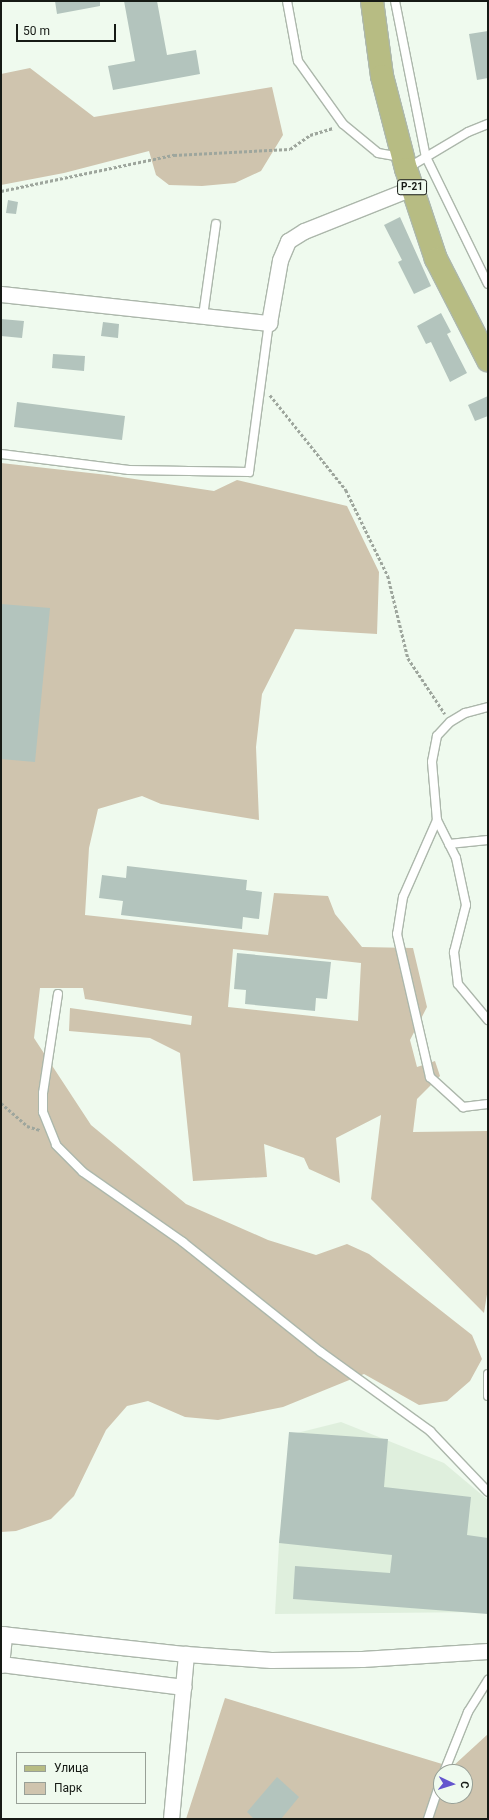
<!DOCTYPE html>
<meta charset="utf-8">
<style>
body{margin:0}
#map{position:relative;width:489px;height:1820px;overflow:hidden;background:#effaee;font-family:Roboto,sans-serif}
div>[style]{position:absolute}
.built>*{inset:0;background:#dfefdd}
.green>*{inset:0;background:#cfc4ae}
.building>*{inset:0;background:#b3c4bd}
.path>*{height:2.5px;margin-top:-1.25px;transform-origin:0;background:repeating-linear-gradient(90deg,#9ea69d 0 3px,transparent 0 5px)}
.roads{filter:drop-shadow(1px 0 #acb7ab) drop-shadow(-1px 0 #acb7ab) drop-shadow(0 1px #acb7ab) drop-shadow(0 -1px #acb7ab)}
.service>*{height:8px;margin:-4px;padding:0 4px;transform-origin:4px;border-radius:4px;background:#fff}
.minor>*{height:15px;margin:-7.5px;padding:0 7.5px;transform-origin:7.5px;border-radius:7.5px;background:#fff}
.primary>*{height:22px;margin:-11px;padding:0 11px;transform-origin:11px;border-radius:11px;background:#b7bc83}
span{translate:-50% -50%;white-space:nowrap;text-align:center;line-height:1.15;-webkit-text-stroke:3px #effaee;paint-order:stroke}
.shield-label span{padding:1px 3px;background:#effaee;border:1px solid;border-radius:3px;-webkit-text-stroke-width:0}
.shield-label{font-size:10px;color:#161a15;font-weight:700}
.frame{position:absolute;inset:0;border:2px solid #161a15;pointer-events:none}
.legend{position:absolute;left:16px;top:1752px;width:130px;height:52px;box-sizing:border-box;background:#effaee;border:1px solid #98a097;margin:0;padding:5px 7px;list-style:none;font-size:12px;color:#161a15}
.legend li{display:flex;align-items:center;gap:8px;height:20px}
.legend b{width:20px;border:1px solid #98a097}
.north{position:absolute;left:433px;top:1764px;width:40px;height:40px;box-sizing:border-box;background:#effaee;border:1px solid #98a097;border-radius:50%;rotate:94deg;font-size:11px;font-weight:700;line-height:16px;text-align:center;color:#161a15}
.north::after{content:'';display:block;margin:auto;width:14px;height:18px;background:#6455ce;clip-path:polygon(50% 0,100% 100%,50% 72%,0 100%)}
.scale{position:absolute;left:16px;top:24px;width:100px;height:18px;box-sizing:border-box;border:2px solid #161a15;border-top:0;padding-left:5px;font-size:12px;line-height:14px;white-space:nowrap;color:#161a15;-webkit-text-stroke:3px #effaee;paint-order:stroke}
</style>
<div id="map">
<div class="built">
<i style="clip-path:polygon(341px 1422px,444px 1463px,488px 1500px,488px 1612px,275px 1614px,279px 1543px,293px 1434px)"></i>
</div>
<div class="green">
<i style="clip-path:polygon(30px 68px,94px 117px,272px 87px,283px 135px,261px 171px,235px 183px,202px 186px,169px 185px,156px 175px,149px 151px,64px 173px,1px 185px,1px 74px)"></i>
<i style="clip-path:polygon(evenodd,1px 463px,108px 475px,214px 491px,237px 480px,347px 506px,379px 572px,377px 634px,295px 629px,262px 694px,256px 747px,259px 820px,161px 804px,142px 796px,98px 809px,89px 848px,85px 915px,268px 935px,274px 893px,328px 896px,335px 914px,362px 947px,413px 948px,427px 1007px,410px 1040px,417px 1067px,435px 1061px,440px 1076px,417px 1099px,413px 1132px,488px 1131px,488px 1288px,484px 1313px,371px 1199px,381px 1115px,336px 1138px,340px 1183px,309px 1169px,304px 1158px,264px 1144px,267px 1177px,193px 1181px,180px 1053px,150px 1038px,69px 1031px,70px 1008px,191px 1025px,192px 1016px,85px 999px,83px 988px,40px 988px,34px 1038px,91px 1125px,186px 1204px,268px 1240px,316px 1255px,347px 1244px,369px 1254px,472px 1335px,482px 1359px,470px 1381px,447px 1401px,419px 1405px,364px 1374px,283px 1407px,218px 1420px,185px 1417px,148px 1401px,127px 1406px,106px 1430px,74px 1496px,51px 1519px,16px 1531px,1px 1532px,1px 463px,233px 949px,361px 963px,358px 1021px,228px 1007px,233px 949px)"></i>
<i style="clip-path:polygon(evenodd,225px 1698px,452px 1767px,488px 1734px,488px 1819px,186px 1819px,225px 1698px,441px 1772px,465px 1772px,465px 1796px,441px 1796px,441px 1772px)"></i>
</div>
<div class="building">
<i style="clip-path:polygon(55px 1px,100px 1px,100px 6px,57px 14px)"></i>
<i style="clip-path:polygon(124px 1px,157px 1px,167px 55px,196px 50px,200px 74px,113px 90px,108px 66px,135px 61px)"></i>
<i style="clip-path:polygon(488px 31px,488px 78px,477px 80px,469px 34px)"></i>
<i style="clip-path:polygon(8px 200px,18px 202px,16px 214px,6px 213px)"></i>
<i style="clip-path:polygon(400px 217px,431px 286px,414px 294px,398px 262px,402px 260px,384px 225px)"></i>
<i style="clip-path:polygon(441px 313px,451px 332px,447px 334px,467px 373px,450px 382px,431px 342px,426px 344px,417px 326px)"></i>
<i style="clip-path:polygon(1px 319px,24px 321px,22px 338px,1px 336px)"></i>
<i style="clip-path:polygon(103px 322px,119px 324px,118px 338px,101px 336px)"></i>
<i style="clip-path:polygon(53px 354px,85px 356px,84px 371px,52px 368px)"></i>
<i style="clip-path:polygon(488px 396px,488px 416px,475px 421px,468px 405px)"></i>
<i style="clip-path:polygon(17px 402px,125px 416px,122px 440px,14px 427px)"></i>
<i style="clip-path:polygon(1px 604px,50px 608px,35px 762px,1px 759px)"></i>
<i style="clip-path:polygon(127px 866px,247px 880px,246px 890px,262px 892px,259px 919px,243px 917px,242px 929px,121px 915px,123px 901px,99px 898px,102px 875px,126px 878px)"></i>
<i style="clip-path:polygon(237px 953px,331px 962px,327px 999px,316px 998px,315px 1011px,245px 1004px,246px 990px,234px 989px)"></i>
<i style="clip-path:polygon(289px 1432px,388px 1439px,384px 1487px,471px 1497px,467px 1535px,488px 1538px,488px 1614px,293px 1599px,295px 1566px,390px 1573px,392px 1555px,279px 1543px)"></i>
<i style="clip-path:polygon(277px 1777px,299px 1797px,281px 1819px,254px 1819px,247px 1812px)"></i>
</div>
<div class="path">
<i style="left:1px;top:191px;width:177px;rotate:-11.8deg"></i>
<i style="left:174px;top:155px;width:116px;rotate:-3deg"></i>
<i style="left:290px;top:149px;width:24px;rotate:-35deg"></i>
<i style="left:310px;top:135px;width:24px;rotate:-17deg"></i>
<i style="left:270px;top:395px;width:122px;rotate:51.3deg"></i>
<i style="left:346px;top:490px;width:96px;rotate:64deg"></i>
<i style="left:388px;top:576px;width:84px;rotate:76.3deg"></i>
<i style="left:408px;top:658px;width:67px;rotate:56.5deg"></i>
<i style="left:1px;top:1103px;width:35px;rotate:41deg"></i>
<i style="left:27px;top:1126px;width:14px;rotate:17deg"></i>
</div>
<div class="roads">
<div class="service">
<i style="left:287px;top:1px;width:61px;rotate:79.6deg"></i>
<i style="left:298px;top:61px;width:77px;rotate:54.5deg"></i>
<i style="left:343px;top:124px;width:45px;rotate:39.6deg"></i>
<i style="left:378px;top:153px;width:23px;rotate:10deg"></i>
<i style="left:395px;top:1px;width:159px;rotate:78.8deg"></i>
<i style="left:426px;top:157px;width:141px;rotate:64deg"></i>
<i style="left:406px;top:169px;width:72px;rotate:-30.8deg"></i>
<i style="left:468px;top:132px;width:22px;rotate:-22deg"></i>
<i style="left:203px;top:316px;width:93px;rotate:-82deg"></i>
<i style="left:1px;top:454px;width:129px;rotate:7.1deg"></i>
<i style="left:129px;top:470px;width:120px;rotate:1deg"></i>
<i style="left:249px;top:472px;width:150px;rotate:-82.4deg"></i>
<i style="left:488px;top:707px;width:24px;rotate:165deg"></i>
<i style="left:465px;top:713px;width:17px;rotate:149deg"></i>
<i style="left:450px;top:722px;width:19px;rotate:133deg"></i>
<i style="left:437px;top:736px;width:26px;rotate:101deg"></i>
<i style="left:432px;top:762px;width:58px;rotate:85.1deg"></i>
<i style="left:437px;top:820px;width:84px;rotate:113.8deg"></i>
<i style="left:403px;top:897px;width:37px;rotate:99deg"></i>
<i style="left:397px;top:934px;width:147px;rotate:77deg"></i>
<i style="left:430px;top:1077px;width:45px;rotate:42.3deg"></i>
<i style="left:463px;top:1107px;width:25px;rotate:-7deg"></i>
<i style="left:437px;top:820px;width:42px;rotate:63.4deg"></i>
<i style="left:456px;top:858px;width:48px;rotate:78deg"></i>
<i style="left:466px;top:905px;width:49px;rotate:104.3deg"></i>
<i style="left:454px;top:952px;width:32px;rotate:83deg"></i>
<i style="left:458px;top:984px;width:47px;rotate:50.2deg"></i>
<i style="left:449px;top:844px;width:39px;rotate:-6deg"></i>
<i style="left:58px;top:994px;width:100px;rotate:98.6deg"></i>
<i style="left:43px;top:1093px;width:19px;rotate:90deg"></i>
<i style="left:43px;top:1112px;width:35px;rotate:68deg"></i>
<i style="left:56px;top:1145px;width:38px;rotate:45deg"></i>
<i style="left:83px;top:1172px;width:122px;rotate:35deg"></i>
<i style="left:183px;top:1242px;width:176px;rotate:38.6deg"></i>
<i style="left:321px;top:1352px;width:135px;rotate:35.9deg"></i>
<i style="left:430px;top:1431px;width:84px;rotate:46.4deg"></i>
<i style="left:488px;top:1374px;width:22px;rotate:90deg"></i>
<i style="left:444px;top:1772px;width:65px;rotate:-68.2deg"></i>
<i style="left:468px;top:1712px;width:38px;rotate:-58deg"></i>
<i style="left:428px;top:1819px;width:41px;rotate:-71.6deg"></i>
</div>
<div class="minor">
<i style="left:1px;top:294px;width:270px;rotate:6.2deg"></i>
<i style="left:269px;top:323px;width:64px;rotate:-80.1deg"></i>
<i style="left:280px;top:260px;width:21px;rotate:-67deg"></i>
<i style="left:288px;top:241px;width:19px;rotate:-32deg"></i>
<i style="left:304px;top:231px;width:116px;rotate:-21.7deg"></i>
<i style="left:1px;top:1634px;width:186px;rotate:6.2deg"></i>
<i style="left:186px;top:1654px;width:85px;rotate:4deg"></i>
<i style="left:271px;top:1660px;width:91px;rotate:-0.6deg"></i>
<i style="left:362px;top:1659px;width:126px;rotate:-3.6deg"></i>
<i style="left:1px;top:1664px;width:184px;rotate:7.2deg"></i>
<i style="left:1px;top:1665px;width:31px;rotate:-84deg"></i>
<i style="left:171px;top:1819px;width:166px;rotate:-84.8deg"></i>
</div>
<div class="primary">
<i style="left:372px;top:1px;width:76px;rotate:82.4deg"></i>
<i style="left:382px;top:76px;width:96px;rotate:75.5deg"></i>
<i style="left:406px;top:169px;width:95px;rotate:71.6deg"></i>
<i style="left:436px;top:259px;width:114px;rotate:62.8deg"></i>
</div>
</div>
<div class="shield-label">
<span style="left:412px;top:187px">Р-21</span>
</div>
<div class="frame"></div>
<ul class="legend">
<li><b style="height:5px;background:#b7bc83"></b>Улица</li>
<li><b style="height:11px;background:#cfc4ae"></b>Парк</li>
</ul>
<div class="north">С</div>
<div class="scale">50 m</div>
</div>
